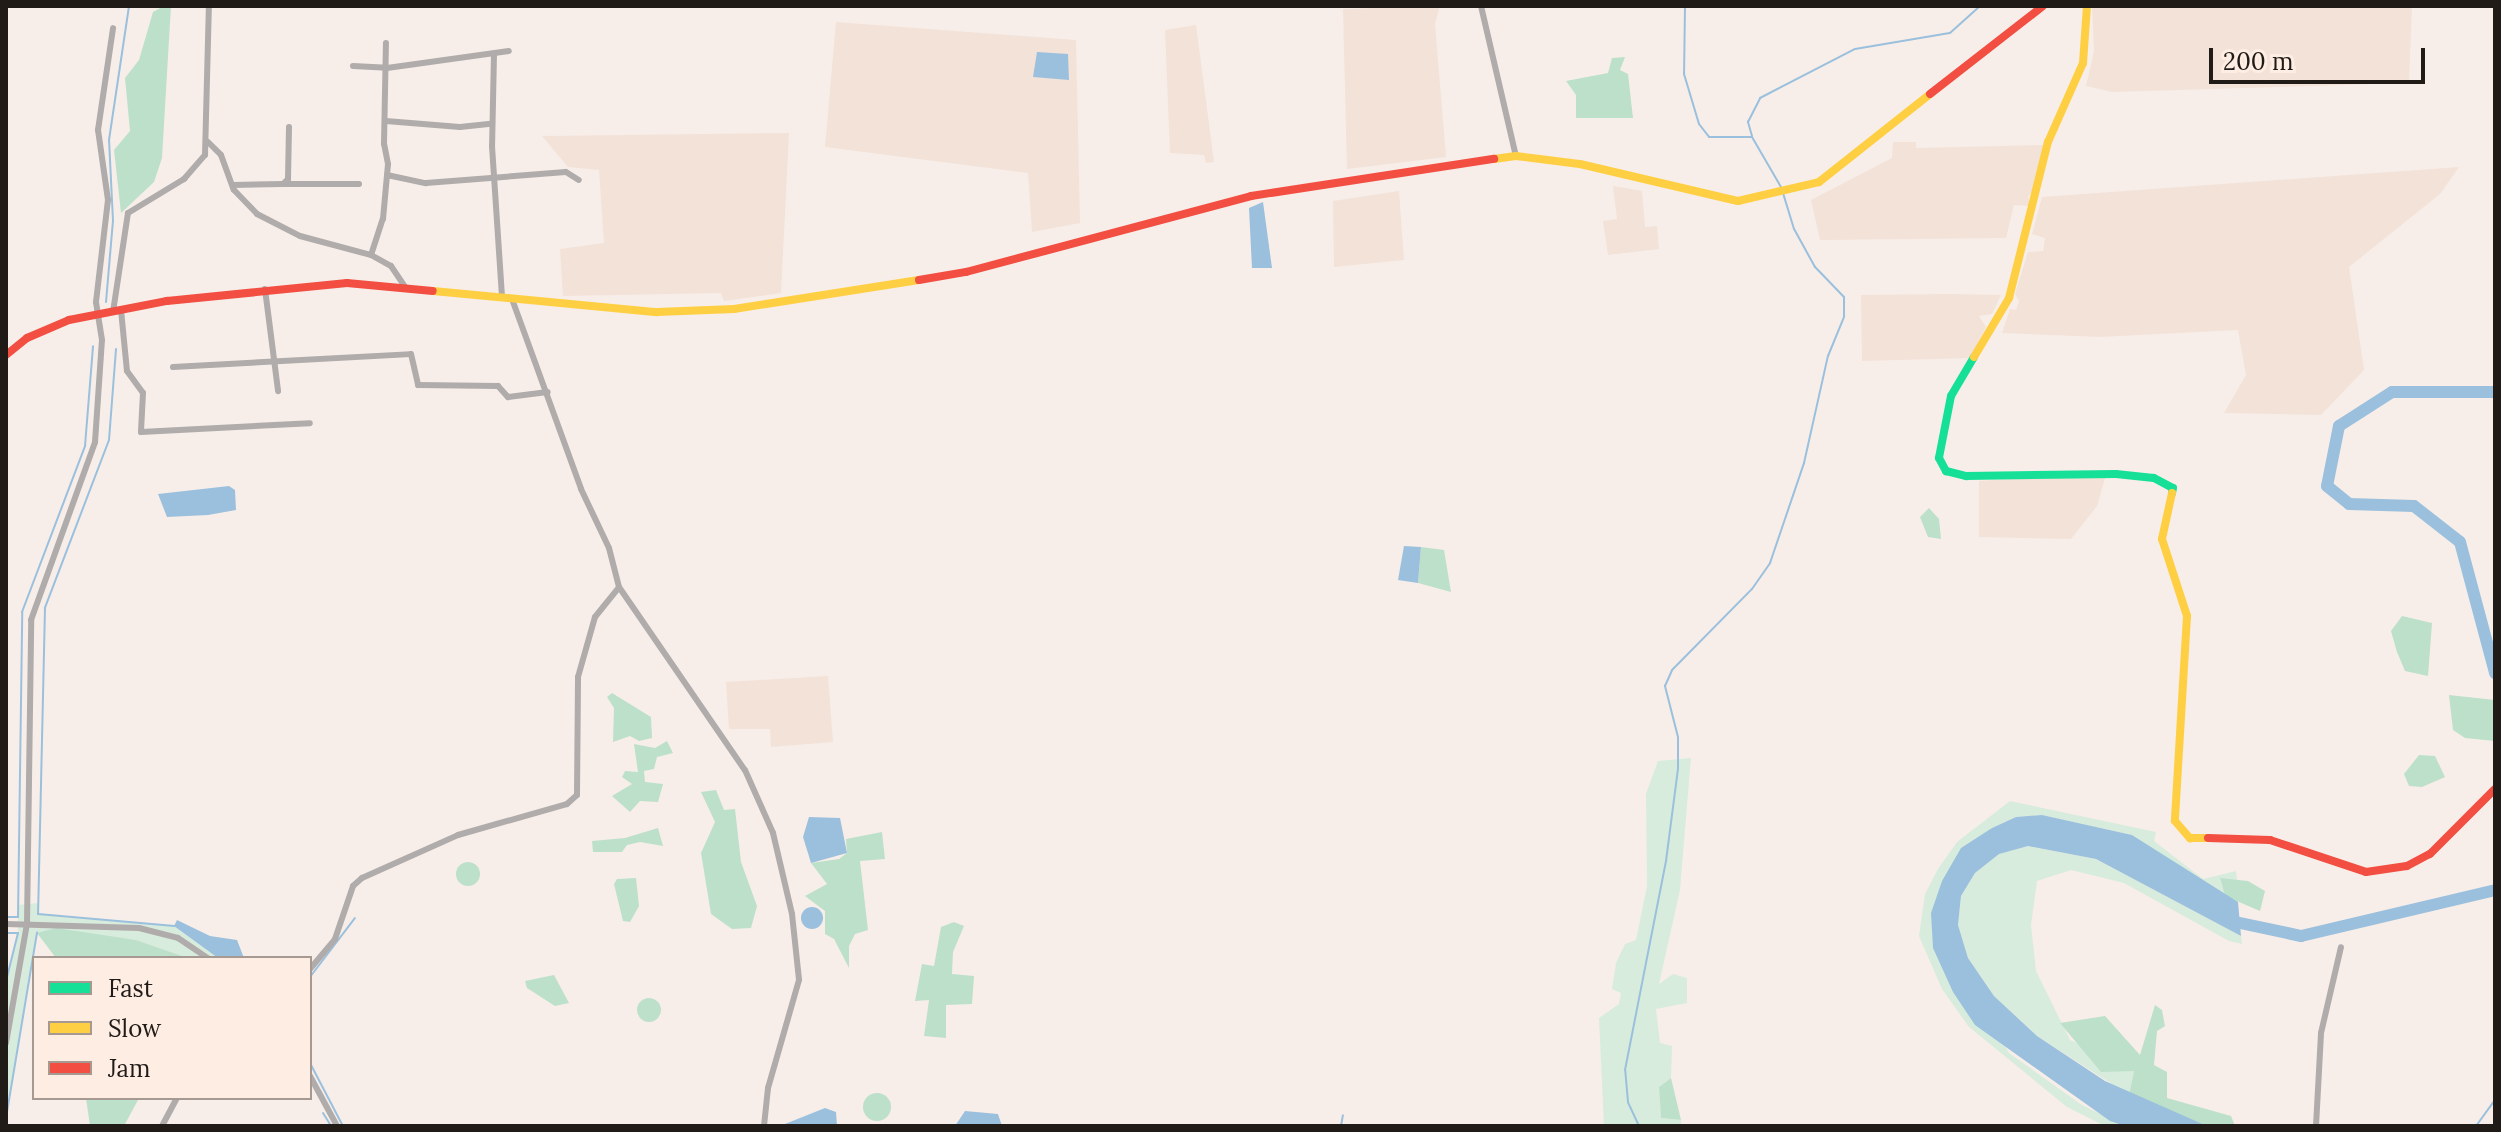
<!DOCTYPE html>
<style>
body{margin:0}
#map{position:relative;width:2501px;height:1132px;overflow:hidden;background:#f7eee9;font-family:Lora,serif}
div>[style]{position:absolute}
.built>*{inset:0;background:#f3e2d8}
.green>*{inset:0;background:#d7ecdc}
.forest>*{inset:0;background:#bde0ca}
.round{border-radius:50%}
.water>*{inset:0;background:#9bc0dd}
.stream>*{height:2px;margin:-1px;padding:0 1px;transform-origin:1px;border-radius:1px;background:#9bc0dd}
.river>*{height:12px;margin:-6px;padding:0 6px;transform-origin:6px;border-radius:6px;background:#9bc0dd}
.street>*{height:6px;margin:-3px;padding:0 3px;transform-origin:3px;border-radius:3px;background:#b0acab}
.fast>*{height:8px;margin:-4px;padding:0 4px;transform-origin:4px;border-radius:4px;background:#16e098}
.slow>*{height:8px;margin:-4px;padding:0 4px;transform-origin:4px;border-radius:4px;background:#ffcf43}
.jam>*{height:8px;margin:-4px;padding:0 4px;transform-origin:4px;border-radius:4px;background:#f24e42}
span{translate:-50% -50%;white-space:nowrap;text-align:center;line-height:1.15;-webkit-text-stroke:7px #fdede3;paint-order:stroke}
.frame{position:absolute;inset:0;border:8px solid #211b18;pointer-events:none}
.legend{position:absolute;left:32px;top:956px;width:280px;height:144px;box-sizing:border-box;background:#fdede3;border:2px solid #a59992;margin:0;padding:10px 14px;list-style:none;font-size:24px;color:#211b18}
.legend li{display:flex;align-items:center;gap:16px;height:40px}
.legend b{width:40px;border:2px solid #a59992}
.scale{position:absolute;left:2209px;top:48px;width:216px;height:36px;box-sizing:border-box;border:4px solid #211b18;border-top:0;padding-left:10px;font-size:24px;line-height:28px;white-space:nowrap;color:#211b18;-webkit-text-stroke:6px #fdede3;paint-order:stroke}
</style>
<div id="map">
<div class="built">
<i style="clip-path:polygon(1440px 6px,1435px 24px,1446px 157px,1347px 169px,1343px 9px)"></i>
<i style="clip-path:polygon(2092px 6px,2412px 6px,2409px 83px,2112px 92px,2086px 86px,2094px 51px)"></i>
<i style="clip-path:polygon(836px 22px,1076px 40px,1080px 223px,1032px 232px,1028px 173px,825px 147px)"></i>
<i style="clip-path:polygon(1196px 25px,1214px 162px,1206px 163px,1204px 155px,1170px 153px,1165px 30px)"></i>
<i style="clip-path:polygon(789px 133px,781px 293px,724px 301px,721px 293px,563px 296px,560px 249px,604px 243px,599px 170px,568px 167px,542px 136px)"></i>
<i style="clip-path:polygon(1893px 142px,1916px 142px,1916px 148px,2044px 145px,2037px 184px,2028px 197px,2031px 206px,2014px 205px,2006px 238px,1820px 240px,1811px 200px,1892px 158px)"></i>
<i style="clip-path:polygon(2459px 167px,2440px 194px,2349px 267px,2364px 370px,2321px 415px,2224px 413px,2246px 375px,2238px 330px,2100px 337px,2002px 333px,2010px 309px,2016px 310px,2019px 301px,2015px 294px,2028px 252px,2043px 251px,2045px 238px,2032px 234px,2042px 197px)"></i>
<i style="clip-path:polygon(1613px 186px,1642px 191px,1645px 227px,1657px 226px,1659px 249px,1608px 255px,1603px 221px,1617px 219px)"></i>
<i style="clip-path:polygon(1399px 191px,1404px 260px,1334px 267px,1333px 201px)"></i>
<i style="clip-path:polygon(1861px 295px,1950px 294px,2001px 295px,1992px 314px,1979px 316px,1986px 327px,1970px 358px,1862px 361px)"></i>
<i style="clip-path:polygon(2050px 476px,2105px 478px,2097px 506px,2071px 539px,1979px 537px,1979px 481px)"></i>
<i style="clip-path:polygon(828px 676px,833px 742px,771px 747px,770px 729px,729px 729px,726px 682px)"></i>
</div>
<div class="green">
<i style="clip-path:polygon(1691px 758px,1680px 890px,1659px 984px,1673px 974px,1687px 978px,1687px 1003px,1656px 1009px,1660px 1043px,1672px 1046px,1671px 1078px,1659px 1087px,1661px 1118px,1681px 1120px,1681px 1126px,1604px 1126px,1599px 1018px,1619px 1004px,1621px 993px,1612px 989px,1616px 963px,1625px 944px,1636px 940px,1647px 886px,1646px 794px,1658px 761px)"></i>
<i style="clip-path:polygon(2010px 801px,2156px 832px,2154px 841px,2203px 879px,2236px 871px,2237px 880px,2220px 879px,2225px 896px,2132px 835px,2041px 815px,2016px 817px,1992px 828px,1931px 913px,2009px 1053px,2082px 1105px,2125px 1126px,2105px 1126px,2067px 1107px,1969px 1027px,1942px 989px,1919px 936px,1925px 894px,1938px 869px,1957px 842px)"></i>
<i style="clip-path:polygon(2028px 846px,2096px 859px,2241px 936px,2242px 944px,2229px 941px,2124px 883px,2071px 870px,2037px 881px,2031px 925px,2036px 971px,2070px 1040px,2134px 1071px,2129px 1095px,2037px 1036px,1994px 996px,1968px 958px,1958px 925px,1961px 896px,1975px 873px,1999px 853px)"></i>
<i style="clip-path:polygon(38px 903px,39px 914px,174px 926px,218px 958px,188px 958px,136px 940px,37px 933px,6px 1118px,6px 981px,18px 933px,18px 905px)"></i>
</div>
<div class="forest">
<i style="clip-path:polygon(164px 6px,171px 6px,162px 158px,154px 182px,121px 213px,114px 150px,130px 131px,125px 78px,139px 60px,153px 12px)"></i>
<i style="clip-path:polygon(1625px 57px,1620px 70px,1628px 74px,1633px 118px,1576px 118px,1576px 95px,1566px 81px,1608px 73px,1612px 58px)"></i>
<i style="clip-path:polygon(1929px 508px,1939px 519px,1941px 539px,1928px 537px,1920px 517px)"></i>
<i style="clip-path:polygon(1421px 547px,1444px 550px,1451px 592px,1418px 583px)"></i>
<i style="clip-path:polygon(2402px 616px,2432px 623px,2428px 676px,2405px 671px,2397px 652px,2391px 631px)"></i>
<i style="clip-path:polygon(612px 693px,651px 717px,652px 738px,639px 741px,630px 736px,613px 742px,614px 708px,607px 697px)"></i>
<i style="clip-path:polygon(2449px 695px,2495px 700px,2495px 741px,2465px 738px,2453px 730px)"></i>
<i style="clip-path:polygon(667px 741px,673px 753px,657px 757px,654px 769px,644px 771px,645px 782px,663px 784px,658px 802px,640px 801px,630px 812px,612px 796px,632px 784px,622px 777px,625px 771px,638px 772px,634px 744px,655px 748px)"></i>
<i style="clip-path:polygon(2419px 755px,2435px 756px,2445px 777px,2422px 787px,2409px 786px,2404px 774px)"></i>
<i style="clip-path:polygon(716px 790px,724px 810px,735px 809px,741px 862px,757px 906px,751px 928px,732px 929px,711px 914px,701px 853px,715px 822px,701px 792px)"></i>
<i style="clip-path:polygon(658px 828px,663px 846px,640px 842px,627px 845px,622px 852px,593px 852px,592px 841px,625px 838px)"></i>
<i style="clip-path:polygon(882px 832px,885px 859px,860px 861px,868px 930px,855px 934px,849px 946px,849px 968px,834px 939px,825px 934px,825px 911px,805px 896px,827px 884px,811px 863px,839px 859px,847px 853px,846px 839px)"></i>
<i class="round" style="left:456px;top:862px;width:24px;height:24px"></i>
<i style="clip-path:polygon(636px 878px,639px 906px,630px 922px,623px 921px,614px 884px,617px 879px)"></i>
<i style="clip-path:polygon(2220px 878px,2248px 881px,2265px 891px,2260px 911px,2225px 896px)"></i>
<i style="clip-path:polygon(954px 922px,964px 926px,953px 952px,952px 974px,974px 976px,972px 1004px,946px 1005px,946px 1038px,924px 1036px,929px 1000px,915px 1001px,922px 964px,934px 966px,941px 927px)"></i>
<i style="clip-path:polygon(56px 928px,136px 940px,188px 958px,56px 958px,37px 933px)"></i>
<i style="clip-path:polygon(554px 975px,569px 1003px,555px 1006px,527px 988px,525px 981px)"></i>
<i class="round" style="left:637px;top:998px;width:24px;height:24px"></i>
<i style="clip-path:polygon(2155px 1005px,2162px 1010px,2165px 1026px,2157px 1031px,2154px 1065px,2167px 1072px,2167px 1098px,2231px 1116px,2235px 1126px,2207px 1126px,2129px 1095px,2134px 1071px,2101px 1072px,2060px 1023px,2105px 1016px,2140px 1055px)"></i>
<i style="clip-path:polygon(1671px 1078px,1681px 1120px,1661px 1118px,1659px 1087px)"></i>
<i class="round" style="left:863px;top:1093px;width:28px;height:28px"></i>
<i style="clip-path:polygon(86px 1098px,139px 1098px,124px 1126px,90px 1126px)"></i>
</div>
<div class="water">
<i style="clip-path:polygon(1037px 52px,1068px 54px,1069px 80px,1033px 77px)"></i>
<i style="clip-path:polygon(1263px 202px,1272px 268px,1252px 268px,1249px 208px)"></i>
<i style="clip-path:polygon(229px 486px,235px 490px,236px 510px,208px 515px,167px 517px,158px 494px)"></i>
<i style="clip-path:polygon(1404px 546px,1421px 547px,1418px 583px,1398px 580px)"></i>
<i style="clip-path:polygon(2042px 815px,2132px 835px,2238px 902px,2241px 936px,2096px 859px,2028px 846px,1999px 854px,1975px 873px,1961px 896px,1958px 925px,1968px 958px,1994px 996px,2037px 1036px,2105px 1081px,2207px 1126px,2125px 1126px,2110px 1121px,1975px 1025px,1953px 992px,1933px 948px,1931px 913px,1942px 881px,1961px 848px,1992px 828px,2016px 817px)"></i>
<i style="clip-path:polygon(809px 817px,840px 818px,847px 853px,811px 863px,803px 837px)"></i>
<i class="round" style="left:801px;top:907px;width:22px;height:22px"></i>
<i style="clip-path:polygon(177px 920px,210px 936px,237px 940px,244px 958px,218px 958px,174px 926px)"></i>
<i style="clip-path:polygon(825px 1108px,836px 1112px,837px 1126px,780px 1126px)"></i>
<i style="clip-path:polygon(965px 1111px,998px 1114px,1002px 1126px,955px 1126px)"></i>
</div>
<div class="stream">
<i style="left:1685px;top:6px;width:68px;rotate:90.8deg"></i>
<i style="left:1684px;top:74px;width:52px;rotate:73.3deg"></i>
<i style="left:1699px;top:124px;width:16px;rotate:52deg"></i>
<i style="left:1709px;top:137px;width:43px"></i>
<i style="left:1752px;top:137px;width:58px;rotate:59.9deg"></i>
<i style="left:1752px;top:136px;width:15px;rotate:-106deg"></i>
<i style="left:1748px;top:122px;width:27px;rotate:-63deg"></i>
<i style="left:1760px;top:98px;width:107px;rotate:-27.3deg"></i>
<i style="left:1855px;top:49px;width:96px;rotate:-9.6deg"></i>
<i style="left:1950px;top:33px;width:40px;rotate:-42deg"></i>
<i style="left:106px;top:302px;width:81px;rotate:-85.1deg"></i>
<i style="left:113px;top:221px;width:81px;rotate:-92.8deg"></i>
<i style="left:109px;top:140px;width:135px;rotate:-81.5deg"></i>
<i style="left:116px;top:349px;width:91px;rotate:94.4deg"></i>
<i style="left:109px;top:440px;width:180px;rotate:110.9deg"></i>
<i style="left:45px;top:608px;width:306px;rotate:91.3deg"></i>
<i style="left:38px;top:914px;width:137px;rotate:5deg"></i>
<i style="left:6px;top:917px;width:12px"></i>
<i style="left:18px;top:917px;width:305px;rotate:-89.2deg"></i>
<i style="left:22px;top:612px;width:178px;rotate:-69.2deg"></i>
<i style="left:85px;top:446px;width:100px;rotate:-85.4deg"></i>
<i style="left:6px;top:933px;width:12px"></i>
<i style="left:18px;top:933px;width:49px;rotate:104deg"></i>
<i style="left:310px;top:977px;width:74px;rotate:-52.7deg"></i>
<i style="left:310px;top:1063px;width:71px;rotate:62.4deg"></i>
<i style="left:323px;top:1113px;width:15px;rotate:58deg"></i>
<i style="left:6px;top:1118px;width:188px;rotate:-80.5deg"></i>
<i style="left:1341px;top:1126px;width:11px;rotate:-80deg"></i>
<i style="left:1639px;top:1126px;width:26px;rotate:-115deg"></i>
<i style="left:1628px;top:1102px;width:32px;rotate:-95deg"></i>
<i style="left:1625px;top:1070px;width:213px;rotate:-78.9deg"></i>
<i style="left:1666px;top:861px;width:93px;rotate:-82.6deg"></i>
<i style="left:1678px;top:769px;width:32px;rotate:-90deg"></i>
<i style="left:1678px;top:737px;width:53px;rotate:-104.3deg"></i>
<i style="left:1665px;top:686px;width:17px;rotate:-66deg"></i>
<i style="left:1672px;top:670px;width:114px;rotate:-45.4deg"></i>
<i style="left:1752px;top:589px;width:32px;rotate:-55deg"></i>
<i style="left:1770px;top:563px;width:106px;rotate:-71.2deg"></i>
<i style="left:1804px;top:463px;width:110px;rotate:-77.4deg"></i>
<i style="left:1828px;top:356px;width:42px;rotate:-67.7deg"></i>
<i style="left:1844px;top:317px;width:20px;rotate:-90deg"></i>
<i style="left:1844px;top:297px;width:42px;rotate:-134deg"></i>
<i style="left:1815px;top:267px;width:43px;rotate:-118.9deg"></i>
<i style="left:1794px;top:229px;width:38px;rotate:-107deg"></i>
<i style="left:2476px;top:1126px;width:32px;rotate:-54deg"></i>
</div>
<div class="river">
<i style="left:2495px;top:392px;width:103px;rotate:180deg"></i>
<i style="left:2392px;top:392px;width:63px;rotate:147.3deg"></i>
<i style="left:2339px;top:426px;width:61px;rotate:101.3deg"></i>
<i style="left:2327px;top:486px;width:28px;rotate:39deg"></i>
<i style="left:2349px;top:504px;width:65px;rotate:1.8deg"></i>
<i style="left:2414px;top:506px;width:58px;rotate:38deg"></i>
<i style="left:2460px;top:542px;width:136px;rotate:75deg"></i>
<i style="left:2226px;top:920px;width:77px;rotate:12deg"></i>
<i style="left:2301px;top:936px;width:199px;rotate:-13.3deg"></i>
</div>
<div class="street">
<i style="left:1481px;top:6px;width:154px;rotate:76.9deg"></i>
<i style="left:494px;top:54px;width:92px;rotate:91.2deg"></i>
<i style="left:492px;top:146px;width:152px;rotate:86.2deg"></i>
<i style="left:353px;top:66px;width:34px;rotate:3deg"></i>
<i style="left:387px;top:68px;width:123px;rotate:-7.9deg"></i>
<i style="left:386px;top:121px;width:74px;rotate:4.6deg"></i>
<i style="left:460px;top:127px;width:31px;rotate:-6deg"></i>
<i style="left:208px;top:142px;width:18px;rotate:45deg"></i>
<i style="left:221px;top:155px;width:37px;rotate:70deg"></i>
<i style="left:234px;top:190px;width:33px;rotate:46deg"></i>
<i style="left:257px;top:214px;width:48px;rotate:27.1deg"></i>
<i style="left:300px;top:236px;width:73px;rotate:15deg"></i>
<i style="left:371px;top:255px;width:23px;rotate:29deg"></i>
<i style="left:391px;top:266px;width:27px;rotate:56deg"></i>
<i style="left:387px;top:175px;width:40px;rotate:12deg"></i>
<i style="left:426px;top:183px;width:140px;rotate:-4.5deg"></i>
<i style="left:566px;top:172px;width:15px;rotate:32deg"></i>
<i style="left:283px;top:184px;width:76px"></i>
<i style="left:233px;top:185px;width:50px;rotate:-1.1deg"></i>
<i style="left:283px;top:184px;width:7px;rotate:-45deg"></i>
<i style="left:288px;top:179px;width:52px;rotate:-88.9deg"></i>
<i style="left:371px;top:255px;width:38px;rotate:-72deg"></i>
<i style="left:383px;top:219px;width:55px;rotate:-84.8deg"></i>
<i style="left:388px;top:164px;width:20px;rotate:-101deg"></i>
<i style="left:384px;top:144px;width:101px;rotate:-88.9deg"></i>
<i style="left:265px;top:289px;width:103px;rotate:82.7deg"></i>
<i style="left:512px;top:299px;width:202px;rotate:70deg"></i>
<i style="left:581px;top:489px;width:65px;rotate:64.6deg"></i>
<i style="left:609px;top:548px;width:40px;rotate:75.6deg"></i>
<i style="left:619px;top:587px;width:222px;rotate:55.5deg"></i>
<i style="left:745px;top:770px;width:69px;rotate:66deg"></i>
<i style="left:773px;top:833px;width:83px;rotate:76.8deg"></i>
<i style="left:792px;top:914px;width:66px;rotate:83.9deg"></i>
<i style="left:799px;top:980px;width:112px;rotate:106deg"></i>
<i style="left:768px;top:1088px;width:38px;rotate:96deg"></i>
<i style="left:121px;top:310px;width:61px;rotate:84.4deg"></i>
<i style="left:127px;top:371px;width:27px;rotate:54deg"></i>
<i style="left:143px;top:393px;width:39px;rotate:93deg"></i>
<i style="left:141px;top:432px;width:169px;rotate:-3deg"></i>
<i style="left:113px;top:312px;width:100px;rotate:-81.4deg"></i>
<i style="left:128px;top:213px;width:66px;rotate:-31.3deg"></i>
<i style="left:184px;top:179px;width:32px;rotate:-49deg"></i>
<i style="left:205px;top:155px;width:149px;rotate:-88.5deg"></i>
<i style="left:173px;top:367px;width:238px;rotate:-3.1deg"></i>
<i style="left:411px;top:354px;width:32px;rotate:77deg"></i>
<i style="left:418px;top:385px;width:80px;rotate:0.7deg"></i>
<i style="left:498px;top:386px;width:15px;rotate:48deg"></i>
<i style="left:508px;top:397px;width:40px;rotate:-7.1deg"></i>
<i style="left:6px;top:924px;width:133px;rotate:1.7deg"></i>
<i style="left:139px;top:928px;width:40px;rotate:14.4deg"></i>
<i style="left:178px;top:938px;width:36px;rotate:34deg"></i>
<i style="left:310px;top:969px;width:39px;rotate:-50deg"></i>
<i style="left:335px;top:939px;width:56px;rotate:-71.2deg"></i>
<i style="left:353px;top:886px;width:12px;rotate:-42deg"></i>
<i style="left:362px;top:878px;width:105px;rotate:-24.1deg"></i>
<i style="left:458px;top:835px;width:113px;rotate:-15.9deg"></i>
<i style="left:567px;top:804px;width:13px;rotate:-42deg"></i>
<i style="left:577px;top:795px;width:118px;rotate:-89.5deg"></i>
<i style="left:578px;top:677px;width:62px;rotate:-74.2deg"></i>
<i style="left:595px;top:617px;width:38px;rotate:-51deg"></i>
<i style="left:6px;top:1043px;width:121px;rotate:-80deg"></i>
<i style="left:27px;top:924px;width:304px;rotate:-89.2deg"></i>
<i style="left:31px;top:620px;width:189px;rotate:-70.2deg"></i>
<i style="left:95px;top:442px;width:102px;rotate:-86.1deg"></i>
<i style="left:102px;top:340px;width:38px;rotate:-99deg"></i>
<i style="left:96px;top:302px;width:103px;rotate:-83.3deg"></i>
<i style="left:108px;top:200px;width:71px;rotate:-98.1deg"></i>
<i style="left:98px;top:130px;width:103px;rotate:-81.6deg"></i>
<i style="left:310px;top:1076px;width:57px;rotate:61.6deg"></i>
<i style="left:162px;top:1126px;width:32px;rotate:-62deg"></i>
<i style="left:2316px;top:1126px;width:93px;rotate:-86.9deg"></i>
<i style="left:2321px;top:1033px;width:88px;rotate:-76.9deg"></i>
</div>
<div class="fast">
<i style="left:1974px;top:357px;width:45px;rotate:120.5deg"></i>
<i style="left:1951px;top:396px;width:63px;rotate:101deg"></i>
<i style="left:1939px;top:458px;width:15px;rotate:62deg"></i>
<i style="left:1946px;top:471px;width:21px;rotate:14deg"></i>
<i style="left:1966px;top:476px;width:150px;rotate:-0.8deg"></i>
<i style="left:2116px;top:474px;width:38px;rotate:6deg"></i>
<i style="left:2154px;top:478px;width:21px;rotate:28deg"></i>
<i style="left:2173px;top:488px;width:5px;rotate:101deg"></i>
</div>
<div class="slow">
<i style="left:1494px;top:159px;width:22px;rotate:-8deg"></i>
<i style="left:1516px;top:156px;width:64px;rotate:7.1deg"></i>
<i style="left:1580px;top:164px;width:162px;rotate:13.2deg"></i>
<i style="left:1738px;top:201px;width:83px;rotate:-13.2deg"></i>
<i style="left:1819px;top:182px;width:142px;rotate:-38.4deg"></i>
<i style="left:433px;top:291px;width:225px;rotate:5.4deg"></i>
<i style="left:657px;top:312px;width:77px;rotate:-2.2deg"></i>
<i style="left:734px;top:309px;width:187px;rotate:-8.9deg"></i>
<i style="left:1974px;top:357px;width:69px;rotate:-59.3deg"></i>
<i style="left:2009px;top:298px;width:161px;rotate:-76deg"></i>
<i style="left:2048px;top:142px;width:86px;rotate:-66.1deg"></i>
<i style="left:2083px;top:63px;width:57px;rotate:-86deg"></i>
<i style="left:2172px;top:493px;width:47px;rotate:102.3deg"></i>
<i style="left:2162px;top:539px;width:81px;rotate:72deg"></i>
<i style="left:2187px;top:616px;width:205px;rotate:93.4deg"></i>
<i style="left:2175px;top:821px;width:23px;rotate:49deg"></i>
<i style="left:2190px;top:838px;width:18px"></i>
</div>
<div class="jam">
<i style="left:1930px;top:94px;width:143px;rotate:-37.9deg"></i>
<i style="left:919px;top:280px;width:48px;rotate:-9.7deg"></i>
<i style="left:966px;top:272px;width:295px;rotate:-14.9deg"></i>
<i style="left:1251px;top:196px;width:246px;rotate:-8.7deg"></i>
<i style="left:6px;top:355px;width:27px;rotate:-39deg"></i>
<i style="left:27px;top:338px;width:46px;rotate:-23.2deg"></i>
<i style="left:69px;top:320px;width:100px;rotate:-11deg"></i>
<i style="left:167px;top:301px;width:181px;rotate:-5.7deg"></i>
<i style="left:347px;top:283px;width:86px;rotate:5.3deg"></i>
<i style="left:2208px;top:838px;width:62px;rotate:1.8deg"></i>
<i style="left:2270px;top:840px;width:101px;rotate:18.4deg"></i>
<i style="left:2366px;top:872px;width:41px;rotate:-8.3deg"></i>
<i style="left:2407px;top:866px;width:26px;rotate:-28deg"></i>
<i style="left:2430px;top:854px;width:92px;rotate:-45deg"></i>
</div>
<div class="frame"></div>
<ul class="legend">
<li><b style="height:10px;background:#16e098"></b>Fast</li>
<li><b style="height:10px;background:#ffcf43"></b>Slow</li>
<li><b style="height:10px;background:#f24e42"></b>Jam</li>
</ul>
<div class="scale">200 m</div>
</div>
